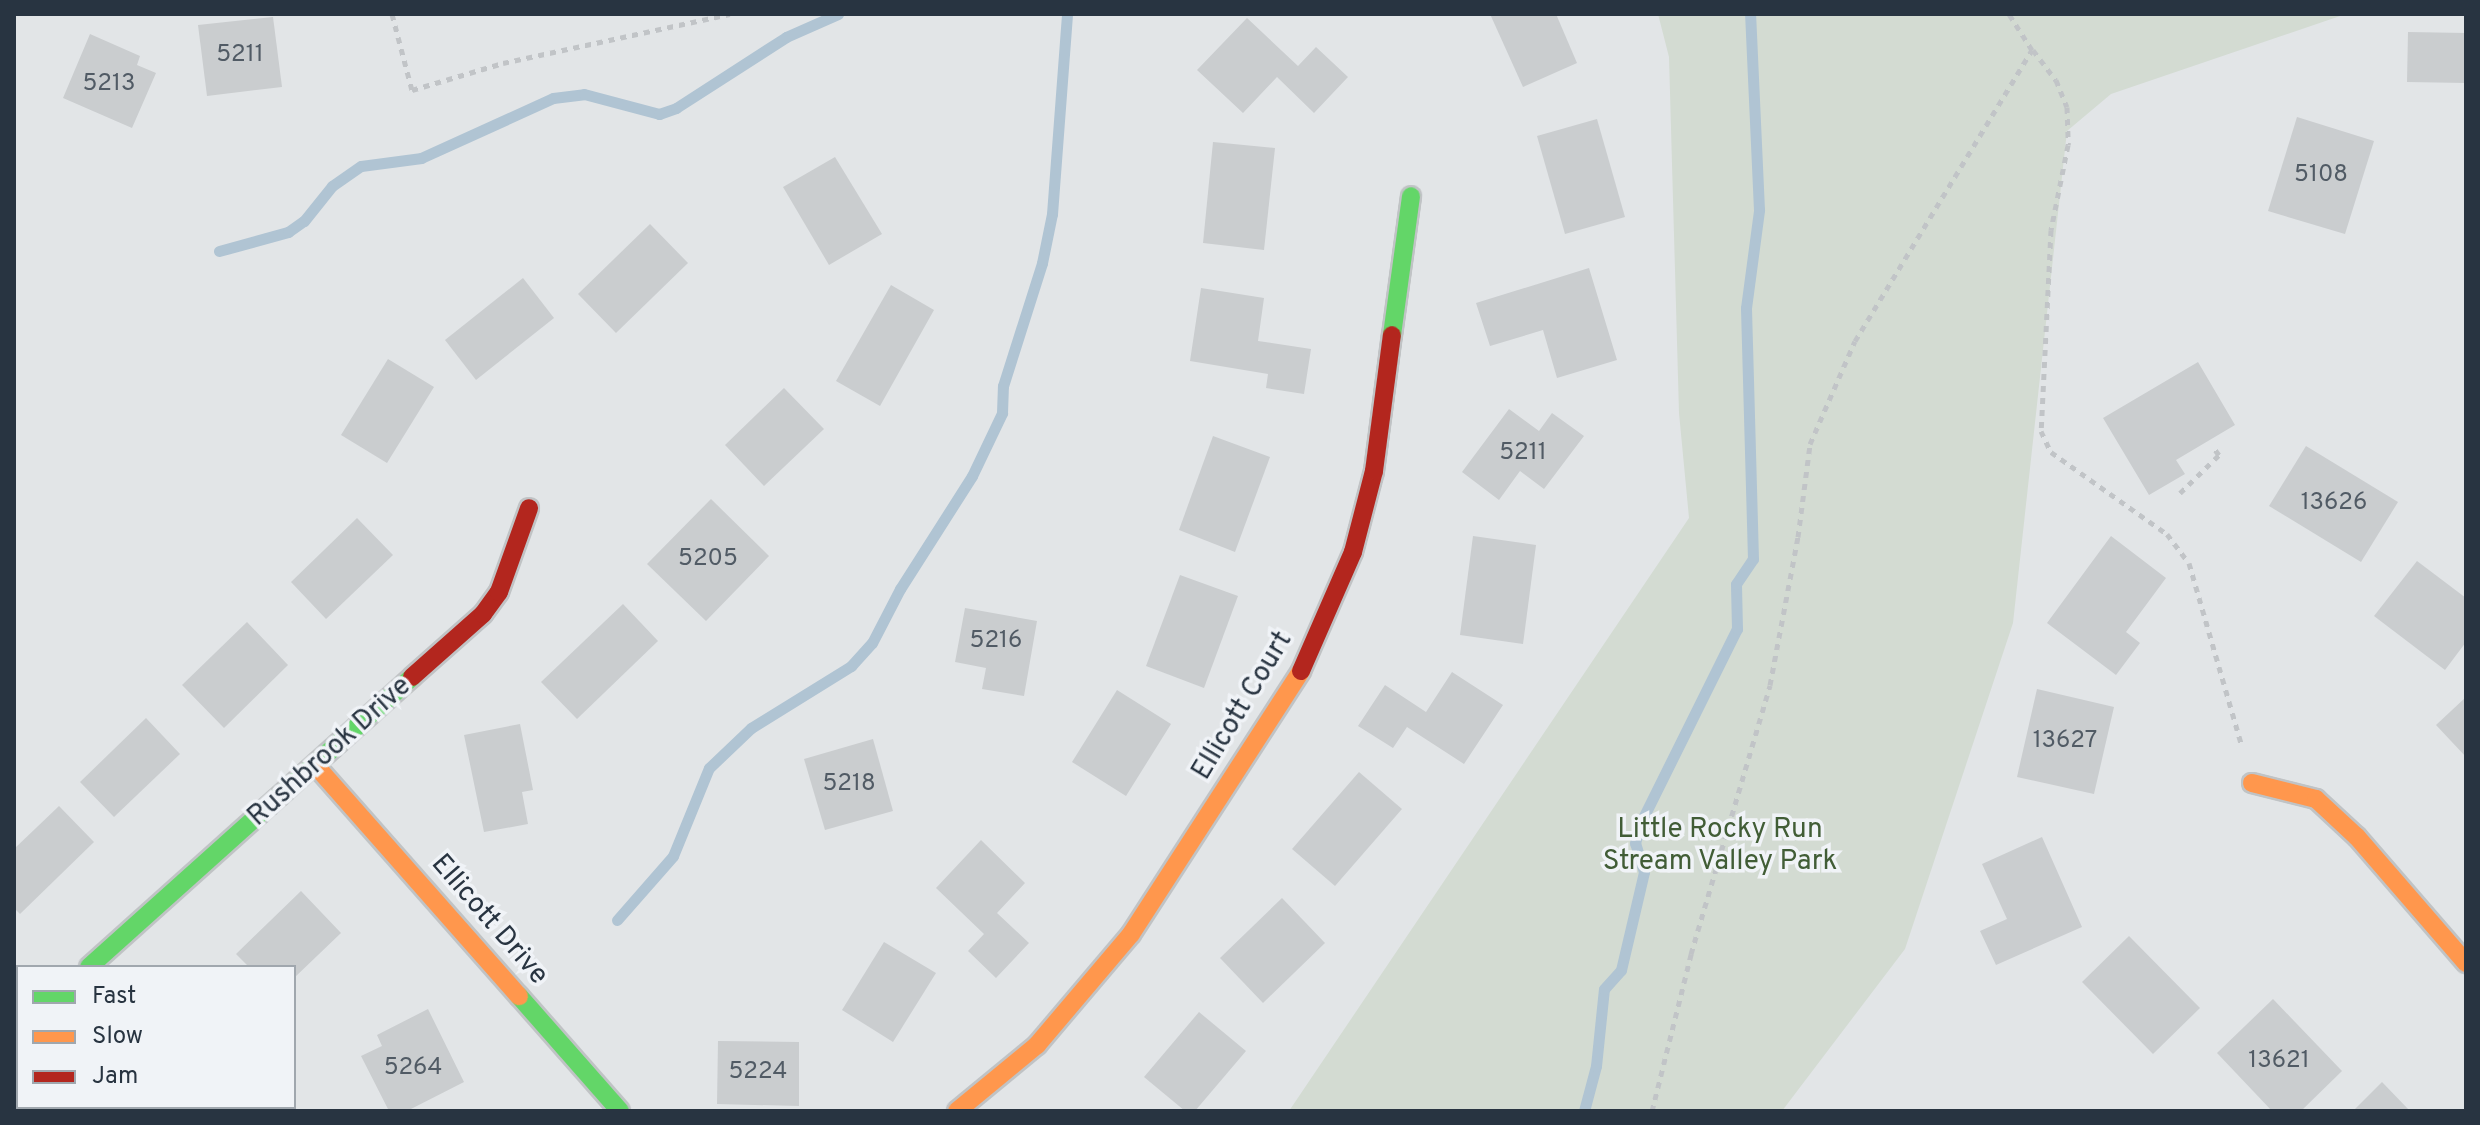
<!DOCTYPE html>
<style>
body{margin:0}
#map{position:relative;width:2480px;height:1125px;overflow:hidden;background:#e2e5e7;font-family:Overpass,sans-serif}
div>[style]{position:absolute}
.green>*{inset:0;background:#d3dbd2}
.stream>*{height:11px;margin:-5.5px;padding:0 5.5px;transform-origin:5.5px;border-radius:5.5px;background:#b0c4d3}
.building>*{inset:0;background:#cacdcf}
.path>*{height:5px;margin-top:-2.5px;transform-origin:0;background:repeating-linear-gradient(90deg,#c1c4c7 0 6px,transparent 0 12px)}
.roads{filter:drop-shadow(2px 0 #c0c3c5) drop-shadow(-2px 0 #c0c3c5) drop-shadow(0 2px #c0c3c5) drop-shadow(0 -2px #c0c3c5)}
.street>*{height:44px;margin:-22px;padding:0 22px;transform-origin:22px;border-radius:22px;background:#f1f3f4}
.fast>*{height:18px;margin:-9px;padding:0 9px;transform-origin:9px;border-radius:9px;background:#63d668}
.slow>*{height:18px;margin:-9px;padding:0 9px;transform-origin:9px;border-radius:9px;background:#ff974d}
.jam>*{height:18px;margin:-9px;padding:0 9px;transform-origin:9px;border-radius:9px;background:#b3261e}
span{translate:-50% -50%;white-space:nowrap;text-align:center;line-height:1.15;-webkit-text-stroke:7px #f0f3f7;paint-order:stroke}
.number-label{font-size:24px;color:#515b65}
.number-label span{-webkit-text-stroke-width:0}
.street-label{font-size:28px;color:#283441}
.park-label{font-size:28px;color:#415d36}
.frame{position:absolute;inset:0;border:16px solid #283441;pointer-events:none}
.legend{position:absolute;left:16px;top:965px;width:280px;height:144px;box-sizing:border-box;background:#f0f3f7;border:2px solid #a0a7ae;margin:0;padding:10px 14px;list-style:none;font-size:24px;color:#283441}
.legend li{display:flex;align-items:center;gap:16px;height:40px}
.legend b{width:40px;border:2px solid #a0a7ae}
</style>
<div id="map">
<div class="green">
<i style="clip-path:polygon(1658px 14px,2346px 14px,2111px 94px,2067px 131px,2013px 623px,1905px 949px,1782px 1111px,1289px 1111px,1689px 518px,1679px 413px,1669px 57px)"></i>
</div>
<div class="stream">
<i style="left:219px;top:251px;width:72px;rotate:-15.4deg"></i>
<i style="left:288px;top:232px;width:19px;rotate:-35deg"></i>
<i style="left:304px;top:221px;width:45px;rotate:-51.3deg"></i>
<i style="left:332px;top:186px;width:35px;rotate:-35deg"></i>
<i style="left:361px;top:166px;width:61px;rotate:-7.6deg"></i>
<i style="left:421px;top:158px;width:145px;rotate:-24.4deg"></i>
<i style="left:553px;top:98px;width:31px;rotate:-7deg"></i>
<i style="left:584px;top:94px;width:78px;rotate:14.9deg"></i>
<i style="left:659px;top:114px;width:18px;rotate:-19deg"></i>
<i style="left:676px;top:108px;width:131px;rotate:-32.8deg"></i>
<i style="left:786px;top:37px;width:57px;rotate:-23.9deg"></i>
<i style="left:617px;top:920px;width:85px;rotate:-48.8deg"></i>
<i style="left:673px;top:856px;width:95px;rotate:-67.8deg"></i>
<i style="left:709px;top:768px;width:58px;rotate:-43.6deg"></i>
<i style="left:751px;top:728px;width:118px;rotate:-31.8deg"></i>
<i style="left:851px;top:666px;width:31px;rotate:-48deg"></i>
<i style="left:872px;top:643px;width:61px;rotate:-62.6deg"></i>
<i style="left:900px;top:589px;width:134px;rotate:-57.5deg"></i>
<i style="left:972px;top:476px;width:70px;rotate:-64.5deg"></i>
<i style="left:1002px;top:413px;width:27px;rotate:-88deg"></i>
<i style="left:1003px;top:386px;width:129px;rotate:-72.4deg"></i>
<i style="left:1042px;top:263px;width:50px;rotate:-78.5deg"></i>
<i style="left:1052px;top:214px;width:201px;rotate:-85.7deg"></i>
<i style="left:1584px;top:1111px;width:47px;rotate:-75.1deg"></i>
<i style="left:1596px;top:1066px;width:77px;rotate:-84.1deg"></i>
<i style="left:1604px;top:989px;width:25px;rotate:-48deg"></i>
<i style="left:1621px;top:970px;width:101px;rotate:-76.8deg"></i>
<i style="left:1644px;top:872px;width:30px;rotate:-107deg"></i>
<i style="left:1635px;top:843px;width:22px;rotate:-74deg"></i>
<i style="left:1641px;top:822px;width:216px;rotate:-63.6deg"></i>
<i style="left:1737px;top:629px;width:45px;rotate:-91.3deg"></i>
<i style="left:1736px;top:584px;width:30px;rotate:-56deg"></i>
<i style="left:1753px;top:559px;width:251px;rotate:-91.6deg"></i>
<i style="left:1746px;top:308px;width:99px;rotate:-82.4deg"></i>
<i style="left:1759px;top:210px;width:196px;rotate:-92.6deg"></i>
</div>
<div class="building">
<i style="clip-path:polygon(1490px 14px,1556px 14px,1577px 63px,1523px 87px)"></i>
<i style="clip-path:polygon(273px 17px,282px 87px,207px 96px,198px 25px)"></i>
<i style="clip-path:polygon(1247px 18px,1298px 66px,1316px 47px,1348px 77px,1314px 113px,1277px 77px,1243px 113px,1197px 70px)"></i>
<i style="clip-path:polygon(2408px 32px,2466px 33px,2466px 83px,2407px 82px)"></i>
<i style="clip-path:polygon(90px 34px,140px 56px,137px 65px,156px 73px,132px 128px,63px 98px)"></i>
<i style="clip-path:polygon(2297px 117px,2374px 141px,2345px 234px,2268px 211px)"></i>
<i style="clip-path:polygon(1597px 119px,1625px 217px,1565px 234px,1537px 136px)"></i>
<i style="clip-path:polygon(1213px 142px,1275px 148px,1264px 250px,1203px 243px)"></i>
<i style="clip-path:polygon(835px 157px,882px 234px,829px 265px,783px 187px)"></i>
<i style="clip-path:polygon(650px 224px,688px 263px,616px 333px,578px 294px)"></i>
<i style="clip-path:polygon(1589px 268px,1617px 360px,1557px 378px,1543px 330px,1490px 346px,1476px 303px)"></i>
<i style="clip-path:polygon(523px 278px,554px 318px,476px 380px,445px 340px)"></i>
<i style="clip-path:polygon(891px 285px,934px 310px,880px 406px,836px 381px)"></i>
<i style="clip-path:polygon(1201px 288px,1264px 298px,1258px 341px,1311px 349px,1304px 394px,1266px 388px,1268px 374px,1190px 361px)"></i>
<i style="clip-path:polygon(388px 359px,434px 387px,387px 463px,341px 435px)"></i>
<i style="clip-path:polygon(2198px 362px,2235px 425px,2176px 460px,2185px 474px,2149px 495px,2103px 418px)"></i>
<i style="clip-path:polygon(784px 388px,824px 429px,764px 486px,725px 445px)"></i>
<i style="clip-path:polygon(1509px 409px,1539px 431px,1552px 413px,1584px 436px,1544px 489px,1520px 471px,1499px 500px,1462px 472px)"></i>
<i style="clip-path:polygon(1213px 436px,1270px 457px,1235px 552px,1179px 530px)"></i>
<i style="clip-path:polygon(2306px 446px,2398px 502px,2361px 562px,2269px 506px)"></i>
<i style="clip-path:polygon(711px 499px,769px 556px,706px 621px,647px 564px)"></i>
<i style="clip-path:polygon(357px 518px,393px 555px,326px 619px,291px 582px)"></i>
<i style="clip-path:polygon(1473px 536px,1536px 545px,1523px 644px,1460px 635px)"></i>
<i style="clip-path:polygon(2111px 536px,2166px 578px,2126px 632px,2140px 643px,2116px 675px,2047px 623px)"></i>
<i style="clip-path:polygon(2417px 561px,2466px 598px,2466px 642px,2445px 670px,2374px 616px)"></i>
<i style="clip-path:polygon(1180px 575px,1238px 596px,1204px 688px,1146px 666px)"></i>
<i style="clip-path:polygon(623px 604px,658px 641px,577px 719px,541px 682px)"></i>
<i style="clip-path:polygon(965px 608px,1037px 621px,1024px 696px,982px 689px,986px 668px,955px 662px)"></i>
<i style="clip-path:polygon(247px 622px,288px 665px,224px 728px,182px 685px)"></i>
<i style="clip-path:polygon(1452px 672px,1503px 705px,1464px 764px,1407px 727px,1393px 748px,1358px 726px,1385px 685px,1426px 712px)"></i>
<i style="clip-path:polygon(2037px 689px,2114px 707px,2094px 794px,2017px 777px)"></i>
<i style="clip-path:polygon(1117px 690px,1171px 724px,1126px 796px,1072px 762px)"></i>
<i style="clip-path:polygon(2466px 697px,2466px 757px,2436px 725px)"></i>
<i style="clip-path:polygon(146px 718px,180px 754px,114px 817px,80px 782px)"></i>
<i style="clip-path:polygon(520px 724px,533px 790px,522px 792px,528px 824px,484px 832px,464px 735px)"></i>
<i style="clip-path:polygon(873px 739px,893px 811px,825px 830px,804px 759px)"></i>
<i style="clip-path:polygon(1359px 772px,1402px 809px,1335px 886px,1292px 849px)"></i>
<i style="clip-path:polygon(59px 806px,94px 842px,20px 914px,14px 908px,14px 849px)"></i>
<i style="clip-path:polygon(2042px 837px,2082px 927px,1996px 965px,1980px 931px,2007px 919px,1982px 864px)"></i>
<i style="clip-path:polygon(981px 840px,1025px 883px,997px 913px,1029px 943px,996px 978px,968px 951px,984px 934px,936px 888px)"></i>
<i style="clip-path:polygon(301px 891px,341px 933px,294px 978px,294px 967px,249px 967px,236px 954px)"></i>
<i style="clip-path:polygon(1282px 898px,1325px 943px,1263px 1003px,1220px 958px)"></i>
<i style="clip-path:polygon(2129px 936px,2200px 1008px,2153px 1054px,2082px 982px)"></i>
<i style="clip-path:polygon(884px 942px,936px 973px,893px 1042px,842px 1010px)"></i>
<i style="clip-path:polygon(2273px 999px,2342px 1071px,2301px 1111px,2272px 1111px,2217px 1053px)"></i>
<i style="clip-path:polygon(428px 1009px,464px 1082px,407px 1111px,389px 1111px,361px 1056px,382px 1046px,377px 1035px)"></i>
<i style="clip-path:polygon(1199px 1012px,1246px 1051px,1195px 1111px,1185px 1111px,1144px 1077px)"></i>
<i style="clip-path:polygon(718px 1041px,799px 1042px,799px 1106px,717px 1104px)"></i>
<i style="clip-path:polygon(2382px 1082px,2410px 1111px,2353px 1111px)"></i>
<i style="clip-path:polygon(45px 1107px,126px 1107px,40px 1111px)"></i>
</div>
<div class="path">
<i style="left:392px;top:14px;width:79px;rotate:75.3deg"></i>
<i style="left:412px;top:90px;width:95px;rotate:-16.5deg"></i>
<i style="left:503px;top:63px;width:232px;rotate:-12.2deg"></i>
<i style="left:2033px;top:50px;width:38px;rotate:53deg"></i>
<i style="left:2056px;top:80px;width:29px;rotate:68deg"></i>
<i style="left:2067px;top:107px;width:38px;rotate:88deg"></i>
<i style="left:2068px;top:145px;width:87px;rotate:101.3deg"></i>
<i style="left:2051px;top:230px;width:201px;rotate:92.8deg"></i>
<i style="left:2041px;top:431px;width:23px;rotate:65deg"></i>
<i style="left:2051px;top:452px;width:142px;rotate:35.3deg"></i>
<i style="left:2167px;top:534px;width:36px;rotate:53deg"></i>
<i style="left:2189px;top:563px;width:191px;rotate:73.9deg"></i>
<i style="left:2180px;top:493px;width:54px;rotate:-44.3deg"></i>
<i style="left:2219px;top:455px;width:9px;rotate:-126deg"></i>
<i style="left:1652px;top:1111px;width:162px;rotate:-76deg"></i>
<i style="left:1691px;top:954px;width:280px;rotate:-73.6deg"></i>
<i style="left:1770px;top:685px;width:151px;rotate:-79.3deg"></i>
<i style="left:1798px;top:537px;width:94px;rotate:-82.6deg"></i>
<i style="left:1810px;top:444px;width:112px;rotate:-66.4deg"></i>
<i style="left:1855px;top:341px;width:341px;rotate:-58.7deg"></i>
<i style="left:2032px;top:50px;width:43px;rotate:-122.6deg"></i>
</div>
<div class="roads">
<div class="street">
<i style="left:14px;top:1024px;width:5px;rotate:-37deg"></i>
</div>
<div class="fast">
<i style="left:1392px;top:335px;width:140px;rotate:-82.2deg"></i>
<i style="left:89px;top:967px;width:434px;rotate:-41.9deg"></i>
<i style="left:519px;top:996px;width:153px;rotate:48.7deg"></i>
</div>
<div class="slow">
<i style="left:316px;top:766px;width:307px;rotate:48.6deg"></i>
<i style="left:2252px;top:783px;width:66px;rotate:14deg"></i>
<i style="left:2316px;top:799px;width:56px;rotate:42.8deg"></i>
<i style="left:2357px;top:837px;width:167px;rotate:49.1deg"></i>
<i style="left:957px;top:1111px;width:104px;rotate:-39.5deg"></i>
<i style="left:1037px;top:1045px;width:145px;rotate:-49.7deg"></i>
<i style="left:1131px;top:934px;width:313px;rotate:-57.1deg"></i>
</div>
<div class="jam">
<i style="left:1301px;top:671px;width:130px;rotate:-66.4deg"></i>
<i style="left:1353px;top:552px;width:84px;rotate:-75.5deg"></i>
<i style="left:1374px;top:471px;width:137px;rotate:-82.5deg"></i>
<i style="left:412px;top:677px;width:95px;rotate:-41.6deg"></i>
<i style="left:483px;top:614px;width:27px;rotate:-54deg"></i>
<i style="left:499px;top:592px;width:89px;rotate:-70.3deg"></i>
</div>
</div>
<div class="number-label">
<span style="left:240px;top:56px">5211</span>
<span style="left:109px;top:85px">5213</span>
<span style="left:2321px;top:176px">5108</span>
<span style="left:1523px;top:454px">5211</span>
<span style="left:2334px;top:504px">13626</span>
<span style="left:708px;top:560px">5205</span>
<span style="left:996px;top:642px">5216</span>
<span style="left:2065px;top:742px">13627</span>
<span style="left:849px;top:785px">5218</span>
<span style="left:2279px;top:1062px">13621</span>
<span style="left:413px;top:1069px">5264</span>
<span style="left:758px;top:1073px">5224</span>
</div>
<div class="street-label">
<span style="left:1243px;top:706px;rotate:-59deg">Ellicott Court</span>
<span style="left:330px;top:752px;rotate:-42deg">Rushbrook Drive</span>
<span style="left:489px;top:920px;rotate:49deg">Ellicott Drive</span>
</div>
<div class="park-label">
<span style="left:1720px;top:846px">Little Rocky Run<br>Stream Valley Park</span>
</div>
<div class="frame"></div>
<ul class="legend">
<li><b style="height:10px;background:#63d668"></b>Fast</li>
<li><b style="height:10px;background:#ff974d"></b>Slow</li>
<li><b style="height:10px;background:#b3261e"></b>Jam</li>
</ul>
</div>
